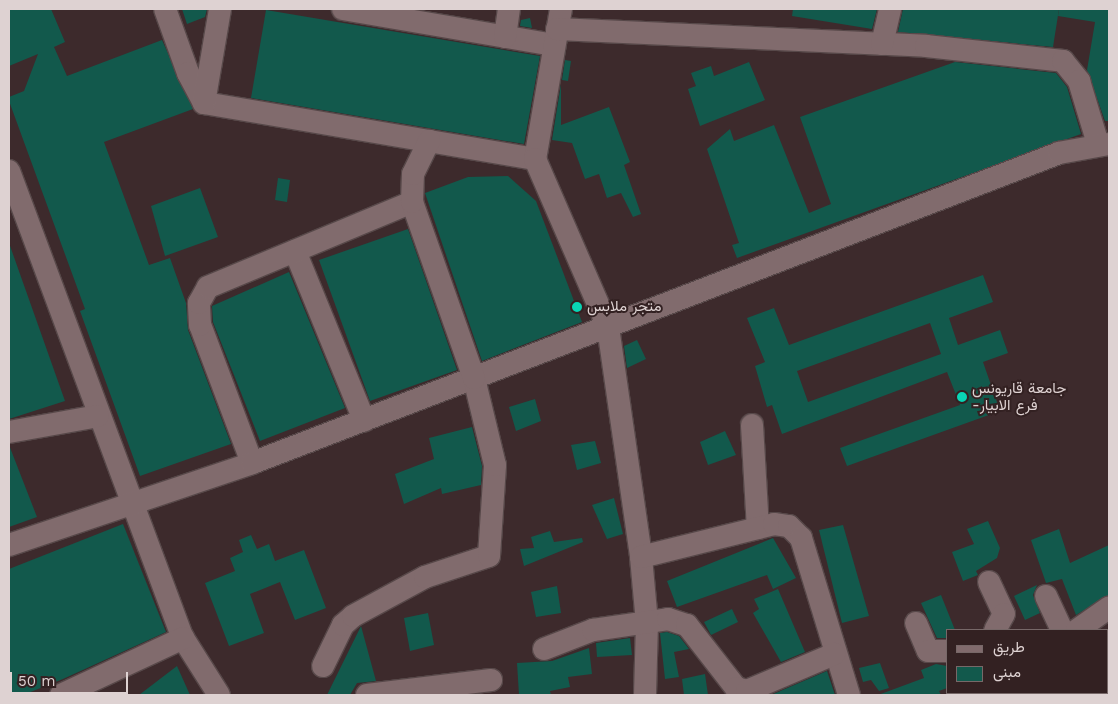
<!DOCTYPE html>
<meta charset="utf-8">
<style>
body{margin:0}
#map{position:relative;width:1118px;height:704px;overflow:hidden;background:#3d2a2c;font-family:"Work Sans",Vazirmatn,sans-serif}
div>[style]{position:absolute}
.building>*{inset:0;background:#12594c}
.roads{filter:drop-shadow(1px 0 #574849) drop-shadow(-1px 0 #574849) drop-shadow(0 1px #574849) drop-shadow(0 -1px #574849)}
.minor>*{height:22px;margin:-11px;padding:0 11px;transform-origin:11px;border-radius:11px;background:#816b6d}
.dots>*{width:14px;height:14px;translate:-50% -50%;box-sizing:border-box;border:2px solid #332122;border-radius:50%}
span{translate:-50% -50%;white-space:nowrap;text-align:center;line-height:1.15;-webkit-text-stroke:4px #332122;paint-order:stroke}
.poi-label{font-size:15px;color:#ded2d2}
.left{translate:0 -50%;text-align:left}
.frame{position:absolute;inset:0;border:10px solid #ded2d2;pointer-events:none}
.legend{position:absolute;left:946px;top:629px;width:162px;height:65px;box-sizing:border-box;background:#332122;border:1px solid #776868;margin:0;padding:6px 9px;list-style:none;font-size:15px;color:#ded2d2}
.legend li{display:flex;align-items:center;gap:10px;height:25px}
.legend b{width:25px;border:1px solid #776868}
.scale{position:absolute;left:10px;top:672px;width:118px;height:22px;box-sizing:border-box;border:2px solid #ded2d2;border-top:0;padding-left:6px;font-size:15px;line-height:18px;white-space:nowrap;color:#ded2d2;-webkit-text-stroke:4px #332122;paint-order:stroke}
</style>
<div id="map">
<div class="building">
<i style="clip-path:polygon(9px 9px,51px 9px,65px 42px,54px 47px,67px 76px,162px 40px,193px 109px,104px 142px,149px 265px,170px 258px,186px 303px,188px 330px,231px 444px,140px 476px,80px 311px,85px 309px,9px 101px,9px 97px,24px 91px,38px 54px,9px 66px)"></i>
<i style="clip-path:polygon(182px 9px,207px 9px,205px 17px,187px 24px)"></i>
<i style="clip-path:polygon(793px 9px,877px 9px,872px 29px,792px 16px)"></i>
<i style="clip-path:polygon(903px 9px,1059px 9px,1053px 47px,898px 32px)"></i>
<i style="clip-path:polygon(1059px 9px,1109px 9px,1109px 121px,1105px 121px,1087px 70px,1095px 22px,1058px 16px)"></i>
<i style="clip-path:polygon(266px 10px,540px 56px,524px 144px,251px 98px)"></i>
<i style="clip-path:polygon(530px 18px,532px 28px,520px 26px,521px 20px)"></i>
<i style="clip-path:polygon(565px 60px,571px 61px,568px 81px,562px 80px)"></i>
<i style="clip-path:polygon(749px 62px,765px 100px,700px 126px,688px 89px,696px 86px,691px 73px,711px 66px,714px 76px)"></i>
<i style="clip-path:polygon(955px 62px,1056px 73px,1067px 87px,1081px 134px,737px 258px,732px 245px,739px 243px,707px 149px,730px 129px,734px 141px,774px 125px,809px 213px,831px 204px,800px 117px)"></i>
<i style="clip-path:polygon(561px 84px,561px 125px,609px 107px,630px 162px,624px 165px,641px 214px,633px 217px,621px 193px,607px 198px,599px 174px,585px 179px,572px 143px,552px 140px)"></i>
<i style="clip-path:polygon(508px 176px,536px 201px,582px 322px,482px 361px,425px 193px,468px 177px)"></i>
<i style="clip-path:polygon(278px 178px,290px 180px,287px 202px,275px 200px)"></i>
<i style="clip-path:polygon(200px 188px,218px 237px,165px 256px,151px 206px)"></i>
<i style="clip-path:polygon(408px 229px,457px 370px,370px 401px,319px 260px)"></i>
<i style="clip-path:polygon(9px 243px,65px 401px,9px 419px)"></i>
<i style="clip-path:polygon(289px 272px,345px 408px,260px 441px,213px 322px,212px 306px)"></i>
<i style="clip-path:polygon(evenodd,983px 275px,993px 302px,949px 318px,958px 345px,1000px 330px,1008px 353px,983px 362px,1000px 411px,847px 466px,840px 448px,960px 405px,947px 372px,782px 434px,772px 405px,767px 407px,755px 366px,765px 362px,747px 318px,774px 308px,789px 345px,983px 275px,930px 323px,941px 354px,808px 402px,797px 371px,930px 323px)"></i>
<i style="clip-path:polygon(637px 340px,646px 359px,627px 368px,624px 346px)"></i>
<i style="clip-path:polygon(535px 399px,541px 421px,516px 431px,509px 407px)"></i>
<i style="clip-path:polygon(472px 427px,482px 466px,481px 485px,442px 494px,441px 488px,404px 504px,395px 474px,434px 459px,429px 438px)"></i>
<i style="clip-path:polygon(725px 431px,736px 455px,708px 465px,700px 442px)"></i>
<i style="clip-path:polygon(595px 441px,601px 463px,577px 470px,571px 445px)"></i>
<i style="clip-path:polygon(9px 445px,37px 517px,9px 527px)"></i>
<i style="clip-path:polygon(614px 498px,623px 534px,607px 539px,592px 505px)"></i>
<i style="clip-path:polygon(988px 521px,1000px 548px,997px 558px,976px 571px,978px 575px,963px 581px,952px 552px,974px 544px,967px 529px)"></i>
<i style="clip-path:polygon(123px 524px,166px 632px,63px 679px,23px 695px,9px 695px,9px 569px)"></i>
<i style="clip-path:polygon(843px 525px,869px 616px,842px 623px,819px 530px)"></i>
<i style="clip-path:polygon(1059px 529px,1070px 563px,1109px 545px,1109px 595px,1076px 615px,1062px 579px,1046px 583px,1031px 540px)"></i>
<i style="clip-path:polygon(550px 531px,554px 542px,582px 538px,583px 542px,524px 566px,520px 549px,534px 548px,531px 537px)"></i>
<i style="clip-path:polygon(251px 535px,257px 549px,269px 544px,275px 561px,304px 550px,326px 608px,295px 620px,280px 582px,250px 594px,264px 633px,229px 646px,205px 583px,235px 571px,230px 558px,243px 552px,239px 540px)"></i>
<i style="clip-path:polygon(773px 538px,796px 578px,773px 589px,767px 575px,677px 607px,667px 581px)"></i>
<i style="clip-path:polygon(1037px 585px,1033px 595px,1040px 613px,1025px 620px,1014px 596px)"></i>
<i style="clip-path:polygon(557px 586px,561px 613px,536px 617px,531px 592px)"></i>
<i style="clip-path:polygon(778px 589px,805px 652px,781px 662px,753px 613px,759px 609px,754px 599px)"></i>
<i style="clip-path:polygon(941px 595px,955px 630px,947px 630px,947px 638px,937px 638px,921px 603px)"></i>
<i style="clip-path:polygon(732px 609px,738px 622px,711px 635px,704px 622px)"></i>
<i style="clip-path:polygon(428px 613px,434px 645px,410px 651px,404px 618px)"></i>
<i style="clip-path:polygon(361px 626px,376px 681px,357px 683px,350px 695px,327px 695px)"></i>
<i style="clip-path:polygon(667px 632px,679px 636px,689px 649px,674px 652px,679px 677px,665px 679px,660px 633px)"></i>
<i style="clip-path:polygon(630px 638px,632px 655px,597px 657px,596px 643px)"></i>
<i style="clip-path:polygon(589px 648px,592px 674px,568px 677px,570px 687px,550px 691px,551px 695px,519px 695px,517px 663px,552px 661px)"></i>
<i style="clip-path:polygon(880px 663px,889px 688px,879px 691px,871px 680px,863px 682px,859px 668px)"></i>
<i style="clip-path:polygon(936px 664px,947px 666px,947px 688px,939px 691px,941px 695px,878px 695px,924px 678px,921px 670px)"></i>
<i style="clip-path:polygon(177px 666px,190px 695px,139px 695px)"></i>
<i style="clip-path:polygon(827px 671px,835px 695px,771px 695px)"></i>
<i style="clip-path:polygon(705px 674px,708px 695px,684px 695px,682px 679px)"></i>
</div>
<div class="roads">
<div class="minor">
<i style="left:165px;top:9px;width:68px;rotate:70.2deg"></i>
<i style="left:188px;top:73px;width:34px;rotate:62deg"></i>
<i style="left:204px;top:103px;width:336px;rotate:9.6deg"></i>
<i style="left:343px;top:9px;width:214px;rotate:9.7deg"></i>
<i style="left:561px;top:9px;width:152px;rotate:99.8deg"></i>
<i style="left:535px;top:159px;width:183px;rotate:66.5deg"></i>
<i style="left:608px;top:327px;width:232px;rotate:81.8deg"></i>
<i style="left:641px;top:557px;width:66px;rotate:84.8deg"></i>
<i style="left:647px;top:623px;width:72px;rotate:91.6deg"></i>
<i style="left:557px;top:29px;width:369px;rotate:2.6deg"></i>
<i style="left:926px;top:46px;width:138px;rotate:6.2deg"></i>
<i style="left:1063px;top:61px;width:26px;rotate:51deg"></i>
<i style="left:1079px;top:81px;width:66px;rotate:73.2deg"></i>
<i style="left:505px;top:37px;width:28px;rotate:-82deg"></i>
<i style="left:882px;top:44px;width:36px;rotate:-77deg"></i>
<i style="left:204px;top:103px;width:95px;rotate:-80.3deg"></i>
<i style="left:9px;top:171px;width:498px;rotate:69.6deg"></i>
<i style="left:183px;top:638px;width:67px;rotate:57.7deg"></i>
<i style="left:295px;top:251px;width:183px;rotate:67.8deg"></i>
<i style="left:752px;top:425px;width:103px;rotate:86.7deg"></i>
<i style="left:9px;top:432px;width:90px;rotate:-10.2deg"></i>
<i style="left:252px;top:463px;width:147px;rotate:-110.6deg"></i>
<i style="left:200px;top:325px;width:22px;rotate:-93deg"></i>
<i style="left:199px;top:303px;width:18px;rotate:-61deg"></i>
<i style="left:208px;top:287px;width:221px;rotate:-22.6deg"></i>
<i style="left:9px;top:545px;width:256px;rotate:-18.6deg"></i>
<i style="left:252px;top:463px;width:864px;rotate:-21.01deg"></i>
<i style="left:1059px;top:153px;width:51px;rotate:-10.2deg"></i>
<i style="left:641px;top:557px;width:137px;rotate:-13.9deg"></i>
<i style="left:774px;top:524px;width:15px;rotate:8deg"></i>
<i style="left:789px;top:526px;width:17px;rotate:45deg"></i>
<i style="left:801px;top:538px;width:164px;rotate:73deg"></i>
<i style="left:989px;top:582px;width:35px;rotate:65deg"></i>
<i style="left:1004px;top:614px;width:18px;rotate:119deg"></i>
<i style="left:1046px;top:596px;width:38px;rotate:65deg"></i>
<i style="left:916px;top:623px;width:30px;rotate:67deg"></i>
<i style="left:928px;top:651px;width:19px"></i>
<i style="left:1077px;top:630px;width:39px;rotate:-35deg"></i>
<i style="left:544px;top:649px;width:53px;rotate:-21.2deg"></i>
<i style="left:593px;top:630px;width:76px;rotate:-8.3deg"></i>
<i style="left:668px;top:619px;width:20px;rotate:18deg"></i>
<i style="left:687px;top:625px;width:80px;rotate:52.1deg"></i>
<i style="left:736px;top:688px;width:11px;rotate:15deg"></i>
<i style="left:747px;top:691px;width:95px;rotate:-23deg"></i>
<i style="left:323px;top:666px;width:46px;rotate:-64deg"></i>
<i style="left:343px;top:625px;width:13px;rotate:-42deg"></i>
<i style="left:353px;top:616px;width:82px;rotate:-28.4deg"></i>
<i style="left:425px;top:577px;width:67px;rotate:-18.2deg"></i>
<i style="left:489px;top:556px;width:91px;rotate:-86.2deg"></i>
<i style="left:495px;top:465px;width:89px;rotate:-103.6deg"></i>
<i style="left:474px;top:378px;width:187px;rotate:-109.4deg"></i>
<i style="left:412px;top:202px;width:28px;rotate:-88deg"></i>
<i style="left:413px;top:174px;width:37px;rotate:-64deg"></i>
<i style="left:1107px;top:689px;width:2px;rotate:27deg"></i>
<i style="left:984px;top:693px;width:2px;rotate:63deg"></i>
<i style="left:61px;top:695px;width:135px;rotate:-25deg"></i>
<i style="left:367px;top:695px;width:125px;rotate:-6.9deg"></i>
<i style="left:1039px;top:695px;width:7px;rotate:-16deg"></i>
</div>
</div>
<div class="dots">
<i style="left:577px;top:307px;background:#09d5b5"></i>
<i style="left:962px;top:397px;background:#09d5b5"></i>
</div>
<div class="poi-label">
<span class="left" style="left:587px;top:307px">متجر ملابس</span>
<span class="left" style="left:972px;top:397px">جامعة قاريونس<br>-فرع الابيار</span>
</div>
<div class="frame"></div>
<ul class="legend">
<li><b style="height:6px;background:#816b6d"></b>طريق</li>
<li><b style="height:14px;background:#12594c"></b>مبنى</li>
</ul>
<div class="scale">50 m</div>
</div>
